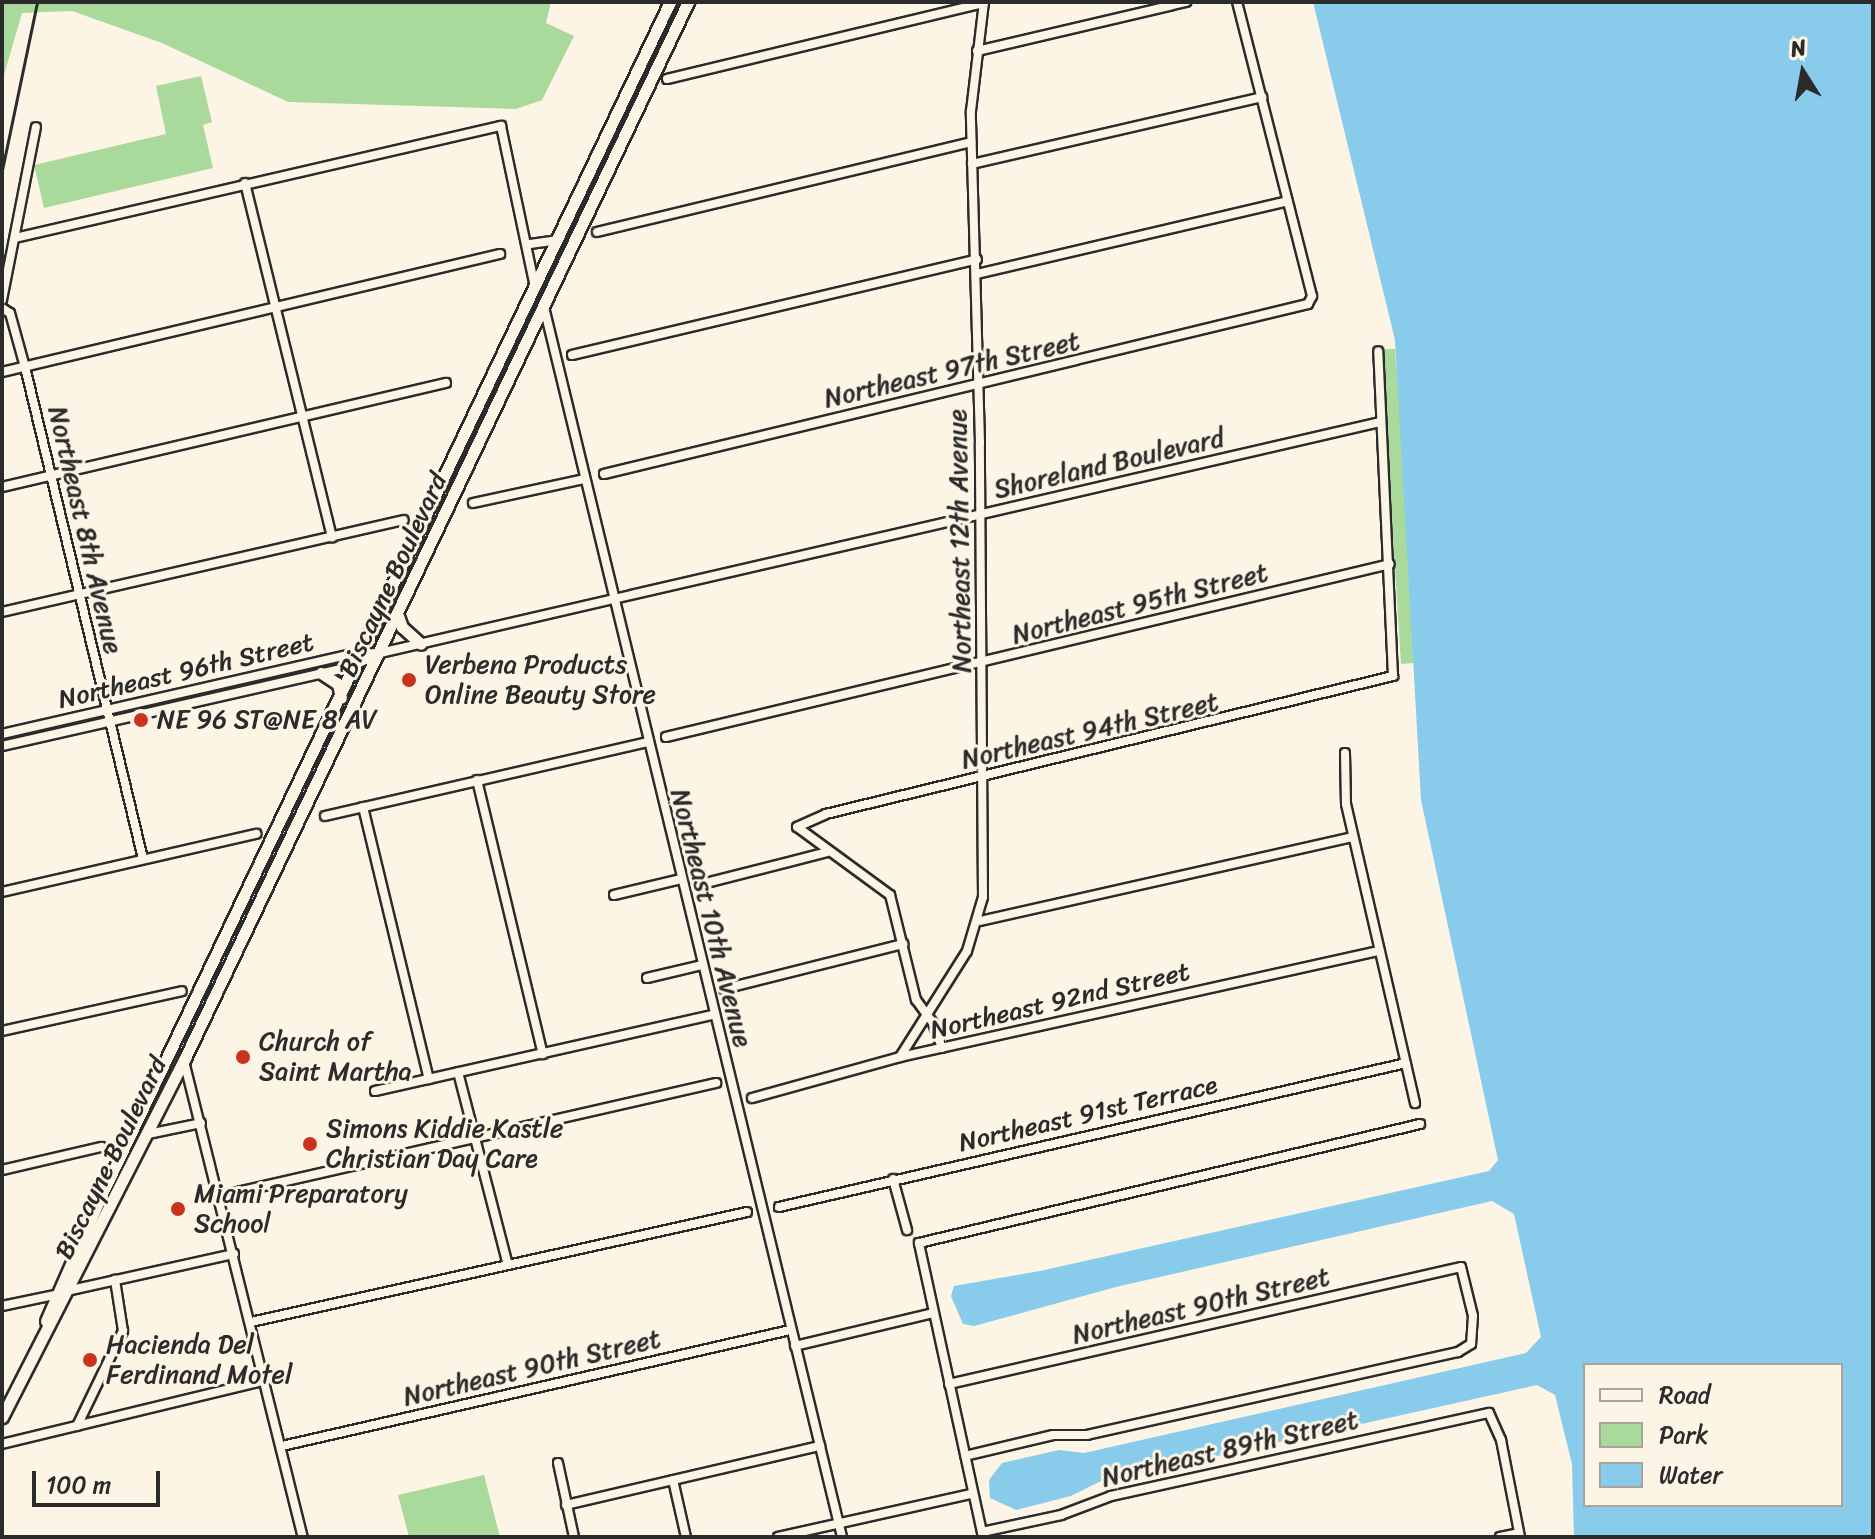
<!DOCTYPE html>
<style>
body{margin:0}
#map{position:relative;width:1875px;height:1539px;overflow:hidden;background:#fcf5e5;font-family:Sriracha,sans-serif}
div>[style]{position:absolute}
.green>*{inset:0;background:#a9da9b}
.water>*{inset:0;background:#89cbea}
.roads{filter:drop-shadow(2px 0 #2b2b2b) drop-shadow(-2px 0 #2b2b2b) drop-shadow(0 2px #2b2b2b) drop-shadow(0 -2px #2b2b2b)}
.minor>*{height:8px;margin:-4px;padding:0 4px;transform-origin:4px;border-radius:4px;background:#fcf5e5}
.major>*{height:11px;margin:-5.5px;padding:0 5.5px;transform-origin:5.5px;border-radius:5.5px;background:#fcf5e5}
.rail>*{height:3px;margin:-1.5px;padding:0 1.5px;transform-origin:1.5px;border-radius:1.5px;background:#2b2b2b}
.dots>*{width:22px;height:22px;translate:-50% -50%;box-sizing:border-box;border:4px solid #fcf5e5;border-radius:50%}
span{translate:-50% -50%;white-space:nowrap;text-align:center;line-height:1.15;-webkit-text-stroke:6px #fcf5e5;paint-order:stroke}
.street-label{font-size:26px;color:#2b2b2b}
.poi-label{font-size:26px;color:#2b2b2b}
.left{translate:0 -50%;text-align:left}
.frame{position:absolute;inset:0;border:4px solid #2b2b2b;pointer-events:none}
.legend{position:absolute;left:1583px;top:1363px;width:260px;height:144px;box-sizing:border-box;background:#fcf5e5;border:2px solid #a8a49b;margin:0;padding:10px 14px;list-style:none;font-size:24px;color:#2b2b2b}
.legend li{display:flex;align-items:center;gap:16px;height:40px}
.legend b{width:40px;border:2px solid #a8a49b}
.north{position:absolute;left:1763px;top:32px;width:80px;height:80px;-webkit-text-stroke:6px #fcf5e5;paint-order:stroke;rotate:349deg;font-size:22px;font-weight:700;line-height:32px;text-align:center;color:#2b2b2b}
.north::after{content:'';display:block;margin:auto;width:28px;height:36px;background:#2b2b2b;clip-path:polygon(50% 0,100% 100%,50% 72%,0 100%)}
.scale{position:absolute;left:32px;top:1471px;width:128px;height:36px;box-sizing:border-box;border:4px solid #2b2b2b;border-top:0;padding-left:10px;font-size:24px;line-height:28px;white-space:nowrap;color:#2b2b2b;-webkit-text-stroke:6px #fcf5e5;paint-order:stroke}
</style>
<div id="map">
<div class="green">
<i style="clip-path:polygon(2px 2px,551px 2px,546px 23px,574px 36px,542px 100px,516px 109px,288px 102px,162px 43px,72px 11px,22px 13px,2px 82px)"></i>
<i style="clip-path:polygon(201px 76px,212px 122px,203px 125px,213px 168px,44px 208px,34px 165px,166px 134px,156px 86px)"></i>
<i style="clip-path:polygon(1381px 349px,1395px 349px,1400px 411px,1414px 663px,1401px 664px)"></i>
<i style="clip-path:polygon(484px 1475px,500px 1537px,409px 1537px,398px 1495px)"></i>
</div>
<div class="water">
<i style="clip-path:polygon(evenodd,1313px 2px,1873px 2px,1873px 1537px,1574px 1537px,1572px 1464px,1555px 1395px,1537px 1385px,1099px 1482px,1071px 1496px,1016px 1510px,990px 1498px,989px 1480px,1002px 1463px,1059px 1450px,1084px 1453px,1526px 1353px,1541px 1337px,1514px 1214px,1492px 1201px,1116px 1287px,974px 1326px,963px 1324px,951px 1296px,954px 1286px,1040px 1271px,1489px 1171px,1498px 1160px,1421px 800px,1395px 340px,1313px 2px,1585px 1365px,1841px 1365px,1841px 1505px,1585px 1505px,1585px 1365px)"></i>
</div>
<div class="roads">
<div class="minor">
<i style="left:977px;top:51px;width:215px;rotate:-13.2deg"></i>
<i style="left:667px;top:79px;width:326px;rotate:-13.5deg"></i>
<i style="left:972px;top:164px;width:298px;rotate:-13deg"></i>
<i style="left:245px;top:183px;width:365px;rotate:76.2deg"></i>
<i style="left:597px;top:232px;width:385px;rotate:-13.5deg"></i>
<i style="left:15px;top:238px;width:499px;rotate:-13deg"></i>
<i style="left:501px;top:126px;width:165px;rotate:78.1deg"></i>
<i style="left:530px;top:244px;width:27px;rotate:-8deg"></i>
<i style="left:977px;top:274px;width:319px;rotate:-13.2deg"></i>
<i style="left:2px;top:300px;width:176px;rotate:-78.9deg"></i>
<i style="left:544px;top:307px;width:1266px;rotate:76.38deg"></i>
<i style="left:2px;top:308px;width:9px;rotate:32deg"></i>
<i style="left:10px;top:313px;width:56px;rotate:74.5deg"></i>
<i style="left:25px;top:367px;width:506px;rotate:76.51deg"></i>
<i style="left:572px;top:355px;width:416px;rotate:-13.3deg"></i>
<i style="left:2px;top:372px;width:512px;rotate:-13.33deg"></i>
<i style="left:604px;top:474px;width:724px;rotate:-13.58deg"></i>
<i style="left:1308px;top:304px;width:9px;rotate:-63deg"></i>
<i style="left:1312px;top:296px;width:303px;rotate:-104.3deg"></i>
<i style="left:2px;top:487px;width:456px;rotate:-13.2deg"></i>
<i style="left:473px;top:503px;width:114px;rotate:-12.2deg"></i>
<i style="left:2px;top:612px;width:412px;rotate:-12.9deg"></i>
<i style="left:2px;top:734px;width:357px;rotate:-12.9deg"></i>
<i style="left:350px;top:654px;width:30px;rotate:-2deg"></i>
<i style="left:666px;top:737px;width:744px;rotate:-13.44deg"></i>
<i style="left:2px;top:746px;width:360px;rotate:-12.8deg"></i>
<i style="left:353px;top:666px;width:30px;rotate:-26deg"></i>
<i style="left:380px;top:653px;width:1026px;rotate:-13.01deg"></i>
<i style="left:1345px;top:753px;width:51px;rotate:88.9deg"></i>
<i style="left:1346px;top:804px;width:307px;rotate:77deg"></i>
<i style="left:477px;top:780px;width:282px;rotate:76.5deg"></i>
<i style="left:363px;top:807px;width:280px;rotate:76.4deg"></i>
<i style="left:325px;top:816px;width:330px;rotate:-12.9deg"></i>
<i style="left:698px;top:885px;width:133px;rotate:-14.3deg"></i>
<i style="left:2px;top:892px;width:261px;rotate:-12.9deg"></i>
<i style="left:614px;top:895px;width:69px;rotate:-13.4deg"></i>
<i style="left:980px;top:921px;width:382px;rotate:-12.7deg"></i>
<i style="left:647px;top:978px;width:57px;rotate:-13.3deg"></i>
<i style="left:724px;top:989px;width:185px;rotate:-14.1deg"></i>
<i style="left:2px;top:1031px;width:184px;rotate:-12.5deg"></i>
<i style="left:942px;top:1048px;width:27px;rotate:-110deg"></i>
<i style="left:933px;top:1023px;width:29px;rotate:-126deg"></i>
<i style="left:916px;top:1000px;width:108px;rotate:-103.9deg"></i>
<i style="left:890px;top:895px;width:115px;rotate:-143.8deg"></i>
<i style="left:797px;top:827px;width:32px;rotate:-24deg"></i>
<i style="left:826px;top:814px;width:584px;rotate:-13.68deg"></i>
<i style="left:1393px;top:676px;width:325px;rotate:-92.6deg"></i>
<i style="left:900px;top:1057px;width:125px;rotate:-57.7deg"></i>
<i style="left:967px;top:951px;width:56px;rotate:-73.5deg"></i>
<i style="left:983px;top:897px;width:454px;rotate:-90.4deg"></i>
<i style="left:980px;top:443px;width:332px;rotate:-91.6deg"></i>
<i style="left:971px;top:111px;width:110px;rotate:-83.2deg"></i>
<i style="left:184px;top:1061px;width:491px;rotate:76deg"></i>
<i style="left:458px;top:1072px;width:196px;rotate:75.5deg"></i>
<i style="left:375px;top:1091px;width:346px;rotate:-12.7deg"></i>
<i style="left:752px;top:1098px;width:154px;rotate:-15.5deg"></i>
<i style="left:900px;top:1057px;width:491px;rotate:-12.5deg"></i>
<i style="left:148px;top:1134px;width:54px;rotate:-11.7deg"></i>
<i style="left:2px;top:1170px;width:102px;rotate:-13.1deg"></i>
<i style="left:893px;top:1179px;width:53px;rotate:74.6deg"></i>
<i style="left:220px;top:1196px;width:509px;rotate:-12.83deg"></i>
<i style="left:779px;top:1207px;width:643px;rotate:-12.93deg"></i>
<i style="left:71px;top:1290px;width:167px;rotate:-12.5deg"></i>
<i style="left:2px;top:1306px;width:53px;rotate:-11.9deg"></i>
<i style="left:251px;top:1322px;width:508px;rotate:-12.5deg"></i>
<i style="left:795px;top:1346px;width:142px;rotate:-13.4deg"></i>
<i style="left:949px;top:1384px;width:525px;rotate:-12.87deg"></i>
<i style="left:1461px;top:1267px;width:50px;rotate:76.2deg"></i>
<i style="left:1473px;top:1316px;width:28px;rotate:94deg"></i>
<i style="left:1471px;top:1344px;width:15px;rotate:148deg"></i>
<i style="left:1458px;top:1352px;width:380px;rotate:167.4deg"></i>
<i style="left:1087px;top:1435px;width:34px;rotate:180deg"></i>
<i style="left:1053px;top:1435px;width:90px;rotate:166.6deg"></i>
<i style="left:77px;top:1426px;width:106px;rotate:-64.2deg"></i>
<i style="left:123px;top:1331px;width:52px;rotate:-98.9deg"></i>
<i style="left:2px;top:1444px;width:272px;rotate:-13.6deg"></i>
<i style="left:282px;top:1446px;width:521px;rotate:-12.86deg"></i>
<i style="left:558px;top:1463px;width:76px;rotate:77.8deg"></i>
<i style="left:673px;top:1480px;width:58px;rotate:77.2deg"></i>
<i style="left:566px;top:1505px;width:261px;rotate:-13.1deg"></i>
<i style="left:982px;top:1532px;width:81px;rotate:-12.1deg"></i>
<i style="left:1061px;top:1515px;width:53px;rotate:-20.8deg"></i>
<i style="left:1111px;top:1496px;width:387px;rotate:-12.4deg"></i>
<i style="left:1489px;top:1413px;width:30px;rotate:66deg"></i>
<i style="left:1501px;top:1440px;width:99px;rotate:78.9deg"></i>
<i style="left:778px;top:1537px;width:198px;rotate:-12.6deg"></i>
<i style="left:983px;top:1537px;width:301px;rotate:-102.3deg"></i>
<i style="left:919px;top:1243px;width:515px;rotate:-13.36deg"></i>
<i style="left:1500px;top:1537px;width:19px;rotate:-12deg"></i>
</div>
<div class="major">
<i style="left:398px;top:616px;width:12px;rotate:70deg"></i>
<i style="left:402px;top:627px;width:25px;rotate:42deg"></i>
<i style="left:321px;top:673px;width:20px;rotate:33deg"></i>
<i style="left:338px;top:684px;width:14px;rotate:78deg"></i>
<i style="left:46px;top:1321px;width:134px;rotate:-66.3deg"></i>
<i style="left:100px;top:1198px;width:1325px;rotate:-64.52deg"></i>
<i style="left:2px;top:1417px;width:401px;rotate:-63deg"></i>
<i style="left:184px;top:1060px;width:1172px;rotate:-64.53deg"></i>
</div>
</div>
<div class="rail">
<i style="left:2px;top:170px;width:172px;rotate:-78.2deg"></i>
</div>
<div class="dots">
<i style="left:409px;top:680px;background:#c8321e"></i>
<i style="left:141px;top:720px;background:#c8321e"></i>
<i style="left:243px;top:1057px;background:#c8321e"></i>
<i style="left:310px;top:1144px;background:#c8321e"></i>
<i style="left:178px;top:1209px;background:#c8321e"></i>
<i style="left:90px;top:1360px;background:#c8321e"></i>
</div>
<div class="street-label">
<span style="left:952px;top:370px;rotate:-13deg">Northeast 97th Street</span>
<span style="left:1109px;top:464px;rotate:-13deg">Shoreland Boulevard</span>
<span style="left:85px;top:530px;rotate:77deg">Northeast 8th Avenue</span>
<span style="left:960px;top:541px;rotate:-91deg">Northeast 12th Avenue</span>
<span style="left:393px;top:575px;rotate:-65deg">Biscayne Boulevard</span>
<span style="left:1140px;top:604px;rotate:-14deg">Northeast 95th Street</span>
<span style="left:186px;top:671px;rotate:-13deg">Northeast 96th Street</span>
<span style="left:1090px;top:731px;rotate:-13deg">Northeast 94th Street</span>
<span style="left:711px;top:918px;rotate:76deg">Northeast 10th Avenue</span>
<span style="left:1060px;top:1001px;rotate:-13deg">Northeast 92nd Street</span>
<span style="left:1088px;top:1114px;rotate:-13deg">Northeast 91st Terrace</span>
<span style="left:111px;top:1158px;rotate:-64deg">Biscayne Boulevard</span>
<span style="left:1201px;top:1306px;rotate:-13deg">Northeast 90th Street</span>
<span style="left:532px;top:1368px;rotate:-13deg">Northeast 90th Street</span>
<span style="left:1230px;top:1449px;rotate:-13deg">Northeast 89th Street</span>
</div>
<div class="poi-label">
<span class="left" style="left:425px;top:680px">Verbena Products<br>Online Beauty Store</span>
<span class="left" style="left:157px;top:720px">NE 96 ST@NE 8 AV</span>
<span class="left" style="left:259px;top:1057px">Church of<br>Saint Martha</span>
<span class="left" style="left:326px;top:1144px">Simons Kiddie Kastle<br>Christian Day Care</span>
<span class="left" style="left:194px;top:1209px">Miami Preparatory<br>School</span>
<span class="left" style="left:106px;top:1360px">Hacienda Del<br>Ferdinand Motel</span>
</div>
<div class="frame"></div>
<ul class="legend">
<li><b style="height:10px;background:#fcf5e5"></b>Road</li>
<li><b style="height:22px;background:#a9da9b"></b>Park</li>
<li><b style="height:22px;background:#89cbea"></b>Water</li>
</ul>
<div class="north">N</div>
<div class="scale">100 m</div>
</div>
